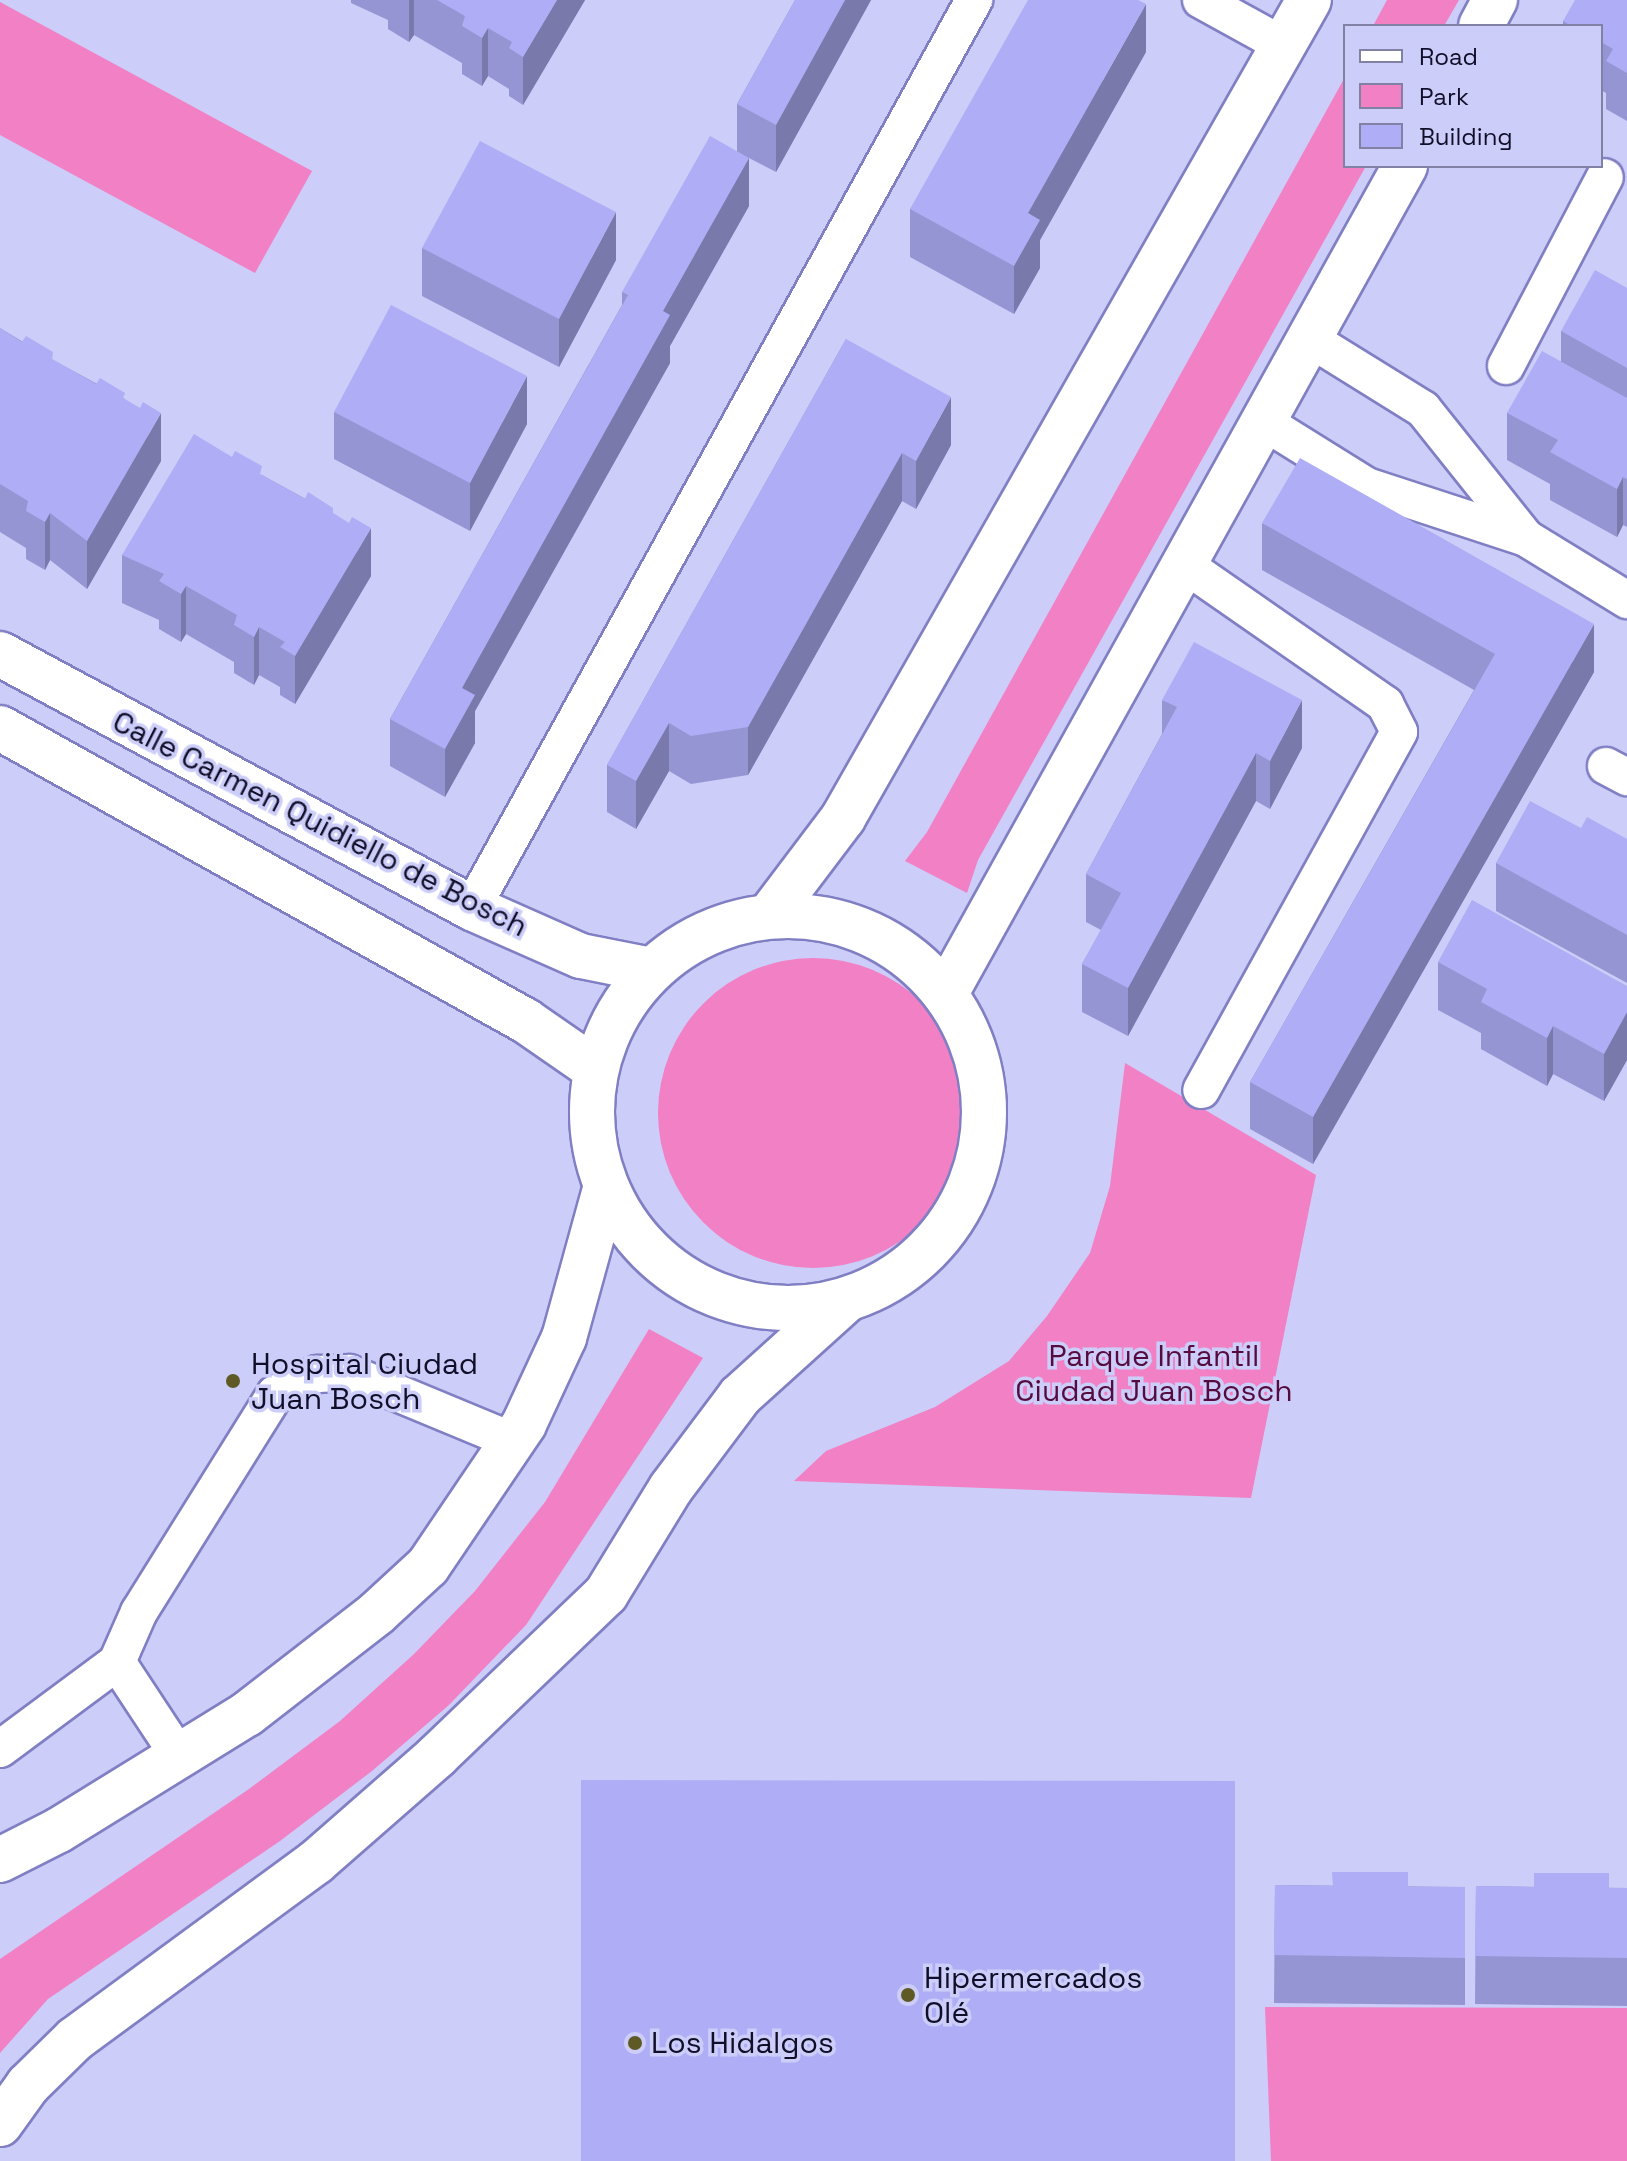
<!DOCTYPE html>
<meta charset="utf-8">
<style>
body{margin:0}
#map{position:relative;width:1627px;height:2161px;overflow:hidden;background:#cccdf9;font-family:"Space Grotesk",sans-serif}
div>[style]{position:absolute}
.green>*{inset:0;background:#f180c5}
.round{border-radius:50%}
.roads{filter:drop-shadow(2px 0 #817fc3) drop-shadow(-2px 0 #817fc3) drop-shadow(0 2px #817fc3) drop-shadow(0 -2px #817fc3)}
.service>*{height:36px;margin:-18px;padding:0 18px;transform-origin:18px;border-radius:18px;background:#fff}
.minor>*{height:44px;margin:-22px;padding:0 22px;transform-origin:22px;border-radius:22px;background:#fff}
.minor>.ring{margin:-22px;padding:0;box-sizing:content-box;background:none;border:44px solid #fff;border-radius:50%}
.wall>*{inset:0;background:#9695d3}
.shaded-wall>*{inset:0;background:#7a79ac}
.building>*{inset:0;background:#aeadf5}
.dots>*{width:22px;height:22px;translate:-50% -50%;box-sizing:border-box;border:4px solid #cccdf9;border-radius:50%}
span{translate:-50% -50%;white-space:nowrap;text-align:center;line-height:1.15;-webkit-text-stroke:7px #cccdf9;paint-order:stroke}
.street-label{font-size:30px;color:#100e28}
.park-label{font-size:30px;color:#560b3f}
.poi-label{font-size:30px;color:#100e28}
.left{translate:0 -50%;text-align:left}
.legend{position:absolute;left:1343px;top:24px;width:260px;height:144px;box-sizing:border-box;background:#cccdf9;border:2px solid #8181a5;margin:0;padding:10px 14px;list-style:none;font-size:24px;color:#100e28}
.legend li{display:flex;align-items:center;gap:16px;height:40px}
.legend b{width:40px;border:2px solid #8181a5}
</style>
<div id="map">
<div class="green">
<i style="clip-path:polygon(1387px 0,1459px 0,1444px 26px,1373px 26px)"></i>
<i style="clip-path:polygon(0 2px,312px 171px,255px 273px,0 135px)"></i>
<i style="clip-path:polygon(1345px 77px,1345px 166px,1366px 166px,978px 860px,967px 893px,905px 861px,927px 832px)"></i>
<i class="round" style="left:658px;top:958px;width:310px;height:310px"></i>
<i style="clip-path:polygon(1125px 1063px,1316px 1175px,1251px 1498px,794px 1481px,826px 1451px,935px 1407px,1009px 1361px,1047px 1316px,1090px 1253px,1110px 1186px)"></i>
<i style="clip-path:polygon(649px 1329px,703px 1358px,526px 1625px,449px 1705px,372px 1771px,280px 1841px,48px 1999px,0 2053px,0 1959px,249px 1789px,340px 1721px,414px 1654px,475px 1591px,545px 1502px)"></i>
<i style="clip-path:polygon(1265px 2007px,1627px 2008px,1627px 2161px,1271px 2161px)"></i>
</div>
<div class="roads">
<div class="service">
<i style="left:1201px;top:0;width:91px;rotate:28.8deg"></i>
<i style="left:1310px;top:339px;width:133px;rotate:31.8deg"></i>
<i style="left:1423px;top:409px;width:165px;rotate:51.4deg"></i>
<i style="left:1506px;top:366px;width:213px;rotate:-62.4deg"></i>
<i style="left:1264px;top:422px;width:121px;rotate:31.9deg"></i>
<i style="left:1367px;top:486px;width:167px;rotate:18.1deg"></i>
<i style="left:1526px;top:538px;width:119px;rotate:31.5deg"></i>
<i style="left:1185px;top:565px;width:244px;rotate:34.8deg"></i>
<i style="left:1385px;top:704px;width:31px;rotate:63deg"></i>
<i style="left:1399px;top:732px;width:409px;rotate:118.9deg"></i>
<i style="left:1606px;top:766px;width:24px;rotate:28deg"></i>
<i style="left:472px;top:908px;width:1038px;rotate:-61.06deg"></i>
<i style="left:117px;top:1662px;width:113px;rotate:56.6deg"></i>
<i style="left:0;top:1749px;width:146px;rotate:-36.6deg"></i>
<i style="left:117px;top:1662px;width:55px;rotate:-66.3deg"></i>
<i style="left:139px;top:1612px;width:257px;rotate:-58deg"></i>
<i style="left:275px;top:1394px;width:47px;rotate:-25.5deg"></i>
<i style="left:317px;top:1374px;width:32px;rotate:-2deg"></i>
<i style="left:349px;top:1373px;width:178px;rotate:22.5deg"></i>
</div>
<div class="minor">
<i style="left:1481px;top:26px;width:30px;rotate:-62deg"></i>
<i style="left:0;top:654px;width:536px;rotate:28.29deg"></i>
<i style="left:472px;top:908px;width:119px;rotate:23.8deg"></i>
<i style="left:581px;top:956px;width:71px;rotate:11.3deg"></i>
<i style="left:0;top:728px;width:602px;rotate:29.12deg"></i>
<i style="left:526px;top:1021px;width:83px;rotate:34.7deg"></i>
<i class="ring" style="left:592px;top:916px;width:348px;height:348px"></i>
<i style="left:769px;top:916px;width:123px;rotate:-52.9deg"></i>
<i style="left:843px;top:818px;width:941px;rotate:-60.33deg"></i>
<i style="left:946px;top:993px;width:946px;rotate:-60.97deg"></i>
<i style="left:0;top:1860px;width:66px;rotate:-27deg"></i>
<i style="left:59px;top:1830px;width:221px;rotate:-31.7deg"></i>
<i style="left:247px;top:1714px;width:165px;rotate:-37.8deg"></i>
<i style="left:377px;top:1613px;width:69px;rotate:-42.7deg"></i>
<i style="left:428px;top:1566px;width:171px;rotate:-55.9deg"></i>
<i style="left:524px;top:1424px;width:95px;rotate:-65.1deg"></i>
<i style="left:564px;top:1338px;width:155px;rotate:-74.6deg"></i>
<i style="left:0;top:2124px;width:48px;rotate:-54.3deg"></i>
<i style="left:28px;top:2085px;width:66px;rotate:-44.4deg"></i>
<i style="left:75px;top:2039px;width:299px;rotate:-36.3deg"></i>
<i style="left:316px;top:1862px;width:161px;rotate:-41.2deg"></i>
<i style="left:437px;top:1756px;width:234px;rotate:-43.8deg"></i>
<i style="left:606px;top:1594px;width:124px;rotate:-58.5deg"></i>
<i style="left:671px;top:1488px;width:115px;rotate:-53.1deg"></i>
<i style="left:740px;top:1396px;width:140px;rotate:-42.1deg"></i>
</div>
</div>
<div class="wall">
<i style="clip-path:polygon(351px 0,585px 0,523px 105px,509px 96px,509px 89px,488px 76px,482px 86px,462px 74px,462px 63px,414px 35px,409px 42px,388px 29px,388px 20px,351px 3px)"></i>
<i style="clip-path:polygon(795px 0,871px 0,776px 172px,749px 158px,749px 206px,670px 346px,670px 363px,475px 711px,475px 743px,445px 797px,390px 766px,390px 719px,622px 305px,622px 292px,737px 151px,737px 104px)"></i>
<i style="clip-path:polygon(1627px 0,1627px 121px,1606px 109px,1606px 93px,1601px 90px,1601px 26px,1563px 26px,1563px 21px)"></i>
<i style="clip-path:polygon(1146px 52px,1040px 240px,1040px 268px,1014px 314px,910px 257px,910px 209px)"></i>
<i style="clip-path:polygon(422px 248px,616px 260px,559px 367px,422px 296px)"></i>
<i style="clip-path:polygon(1627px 288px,1627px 527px,1623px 525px,1617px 537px,1550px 500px,1550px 484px,1507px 460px,1507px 413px,1561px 361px,1561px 331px)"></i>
<i style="clip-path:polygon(0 328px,53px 360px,125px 399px,161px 461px,87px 589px,50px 560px,45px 570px,26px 559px,26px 548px,0 532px)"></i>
<i style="clip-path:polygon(846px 339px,951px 445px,916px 509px,902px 501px,748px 775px,691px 784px,669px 771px,636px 829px,607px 812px,607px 765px)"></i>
<i style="clip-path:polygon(334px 412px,527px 424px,470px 531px,334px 459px)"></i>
<i style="clip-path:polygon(262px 475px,333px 514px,371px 576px,295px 704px,280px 695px,280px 687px,259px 675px,254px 685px,234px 673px,234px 662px,186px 634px,181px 642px,159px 629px,159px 620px,122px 603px,122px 555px)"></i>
<i style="clip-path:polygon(1262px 523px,1594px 672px,1313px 1164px,1250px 1129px,1250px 1082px,1474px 690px,1262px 570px)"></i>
<i style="clip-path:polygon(1162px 700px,1302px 748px,1270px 809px,1256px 801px,1128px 1036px,1082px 1012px,1082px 964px,1101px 930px,1086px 922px,1086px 874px,1162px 734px)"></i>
<i style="clip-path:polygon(1581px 828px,1627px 839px,1627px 983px,1496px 911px,1496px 863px)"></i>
<i style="clip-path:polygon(1438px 962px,1627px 986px,1627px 1060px,1604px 1101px,1553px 1074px,1547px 1086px,1481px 1049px,1481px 1033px,1438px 1010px)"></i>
<i style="clip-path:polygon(1275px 1885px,1465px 1887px,1465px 2005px,1274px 2003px)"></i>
<i style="clip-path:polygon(1476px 1886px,1627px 1888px,1627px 2006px,1475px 2004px)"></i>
</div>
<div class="shaded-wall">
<i style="clip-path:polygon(409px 0,414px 0,414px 35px,409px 42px)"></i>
<i style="clip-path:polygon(557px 0,585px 0,523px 105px,523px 57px)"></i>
<i style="clip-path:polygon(845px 0,871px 0,776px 172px,776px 125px)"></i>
<i style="clip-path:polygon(1146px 4px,1146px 52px,1040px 240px,1040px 268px,1014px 314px,1014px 266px,1028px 213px)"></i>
<i style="clip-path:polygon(488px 28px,488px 76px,482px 86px,482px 38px)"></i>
<i style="clip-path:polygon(749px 158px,749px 206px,670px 346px,670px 363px,475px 711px,475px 743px,445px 797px,445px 749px,462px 688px,663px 311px)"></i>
<i style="clip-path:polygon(616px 212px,616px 260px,559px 367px,559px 319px)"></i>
<i style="clip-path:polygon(527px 376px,527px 424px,470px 531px,470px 483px)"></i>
<i style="clip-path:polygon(951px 397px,951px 445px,916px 509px,916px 461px)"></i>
<i style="clip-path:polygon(161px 413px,161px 461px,87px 589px,87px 541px)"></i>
<i style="clip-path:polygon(902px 453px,902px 501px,748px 775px,748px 727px)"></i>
<i style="clip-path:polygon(1623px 477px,1623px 525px,1617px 537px,1617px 489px)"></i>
<i style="clip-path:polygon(50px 513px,50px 560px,45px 570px,45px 522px)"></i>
<i style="clip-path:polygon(371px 528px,371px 576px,295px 704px,295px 656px)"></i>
<i style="clip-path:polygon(186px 586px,186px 634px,181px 642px,181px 594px)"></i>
<i style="clip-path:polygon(1594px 624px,1594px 672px,1313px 1164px,1313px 1117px)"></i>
<i style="clip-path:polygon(259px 627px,259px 675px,254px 685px,254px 637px)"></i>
<i style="clip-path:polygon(1302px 700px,1302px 748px,1270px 809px,1270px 761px)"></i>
<i style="clip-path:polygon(669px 723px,669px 771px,636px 829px,636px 781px)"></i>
<i style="clip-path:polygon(1256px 753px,1256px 801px,1128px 1036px,1128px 988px)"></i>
<i style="clip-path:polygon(1627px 1012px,1627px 1060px,1604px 1101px,1604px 1054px)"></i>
<i style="clip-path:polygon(1553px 1026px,1553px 1074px,1547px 1086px,1547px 1038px)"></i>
</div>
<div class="building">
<i style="clip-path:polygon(437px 0,557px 0,523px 57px,509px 48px,512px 42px,488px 28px,482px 38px,462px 26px,465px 16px)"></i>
<i style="clip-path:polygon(795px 0,845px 0,776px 125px,737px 104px)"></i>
<i style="clip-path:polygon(1028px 0,1138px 0,1146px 4px,1028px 213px,1040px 220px,1014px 266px,910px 209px)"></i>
<i style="clip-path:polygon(1575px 0,1627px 0,1627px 73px,1606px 61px,1613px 49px,1601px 42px,1601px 26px,1571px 26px,1563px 21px)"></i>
<i style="clip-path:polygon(710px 136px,749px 158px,663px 311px,670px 315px,462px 688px,475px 695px,445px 749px,390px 719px,628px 295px,622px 292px)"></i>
<i style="clip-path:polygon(480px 141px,616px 212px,559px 319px,422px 248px)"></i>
<i style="clip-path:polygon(1595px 270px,1627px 288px,1627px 368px,1561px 331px)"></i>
<i style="clip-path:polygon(391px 305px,527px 376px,470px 483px,334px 412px)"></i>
<i style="clip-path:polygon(0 328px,22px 342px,26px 336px,53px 352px,52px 359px,96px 384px,100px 378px,125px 393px,123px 398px,140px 408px,143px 402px,161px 413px,87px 541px,50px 513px,45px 522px,26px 511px,28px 501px,0 484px)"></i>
<i style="clip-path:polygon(846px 339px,951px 397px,916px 461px,902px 453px,748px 727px,691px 736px,669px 723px,636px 781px,607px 765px)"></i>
<i style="clip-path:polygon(1542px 351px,1627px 398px,1627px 479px,1623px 477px,1617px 489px,1550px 452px,1558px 440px,1507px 413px)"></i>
<i style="clip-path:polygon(194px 434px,232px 457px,235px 451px,262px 466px,260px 474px,305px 499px,308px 492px,333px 508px,333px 513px,349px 523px,352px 517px,371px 528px,295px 656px,280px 647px,285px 642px,259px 627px,254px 637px,234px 625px,237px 615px,186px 586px,181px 594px,159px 581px,164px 574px,122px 555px)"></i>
<i style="clip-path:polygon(1300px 458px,1594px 624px,1313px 1117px,1250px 1082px,1495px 654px,1262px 523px)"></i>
<i style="clip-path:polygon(1194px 642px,1302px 700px,1270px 761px,1256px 753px,1128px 988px,1082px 964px,1121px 893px,1086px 874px,1177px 707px,1162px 700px)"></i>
<i style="clip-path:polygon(1530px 801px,1581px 828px,1587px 817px,1627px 839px,1627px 935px,1496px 863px)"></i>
<i style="clip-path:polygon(1472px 900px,1627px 986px,1627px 1012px,1604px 1054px,1553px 1026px,1547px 1038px,1481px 1002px,1487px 989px,1438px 962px)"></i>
<i style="clip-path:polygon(581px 1780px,1235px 1781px,1235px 2161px,581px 2161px)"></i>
<i style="clip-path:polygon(1332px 1872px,1408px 1872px,1408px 1887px,1465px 1887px,1465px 1958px,1274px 1955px,1275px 1885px,1333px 1886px)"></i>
<i style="clip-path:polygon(1534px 1873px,1609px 1873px,1609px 1888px,1627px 1888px,1627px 1958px,1475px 1956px,1476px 1886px,1534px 1887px)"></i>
</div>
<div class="dots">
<i style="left:233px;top:1381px;background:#5e5925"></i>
<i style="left:908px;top:1995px;background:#5e5925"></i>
<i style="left:635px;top:2043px;background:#5e5925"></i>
</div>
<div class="street-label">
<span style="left:320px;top:824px;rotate:27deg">Calle Carmen Quidiello de Bosch</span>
</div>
<div class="park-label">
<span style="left:1154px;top:1373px">Parque Infantil<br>Ciudad Juan Bosch</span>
</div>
<div class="poi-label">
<span class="left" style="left:251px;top:1381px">Hospital Ciudad<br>Juan Bosch</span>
<span class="left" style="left:924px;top:1995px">Hipermercados<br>Olé</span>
<span class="left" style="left:651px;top:2043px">Los Hidalgos</span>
</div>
<ul class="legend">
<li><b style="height:10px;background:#fff"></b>Road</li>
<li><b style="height:22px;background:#f180c5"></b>Park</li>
<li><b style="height:22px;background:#aeadf5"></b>Building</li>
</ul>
</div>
